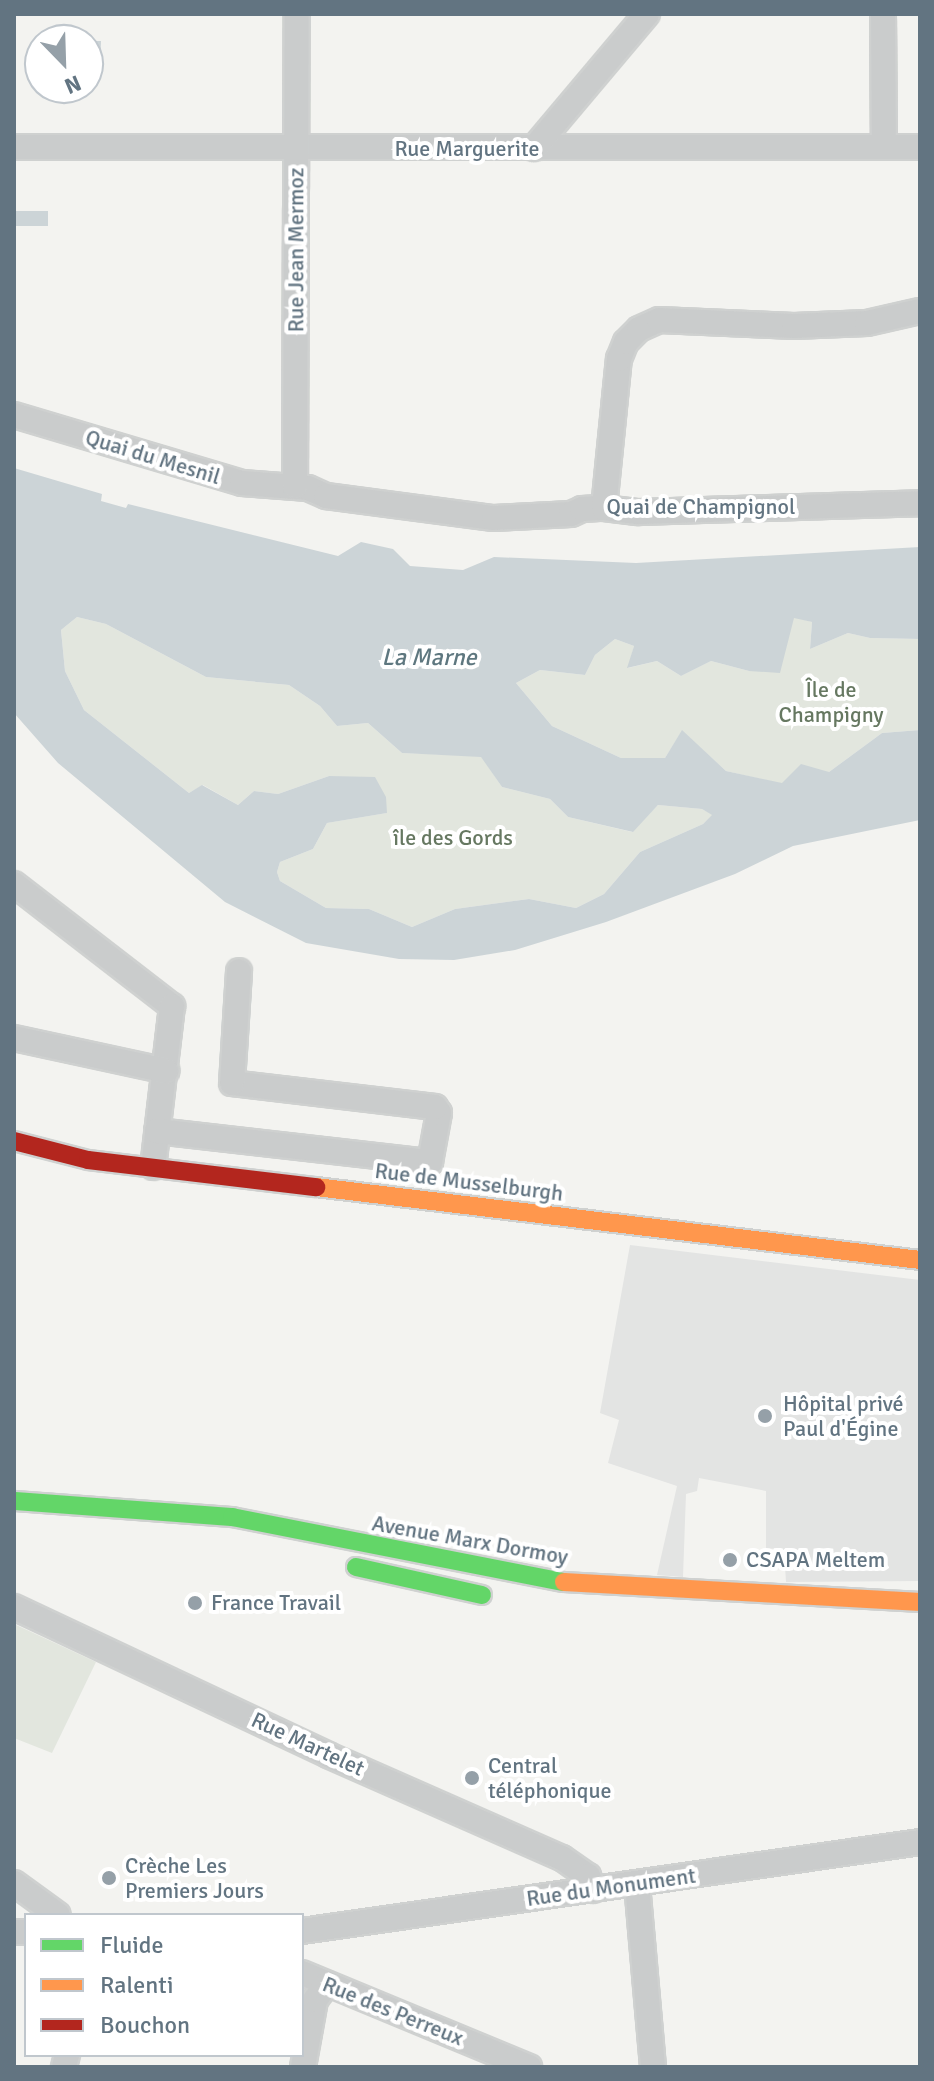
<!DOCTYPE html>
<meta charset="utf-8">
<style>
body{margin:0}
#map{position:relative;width:934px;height:2081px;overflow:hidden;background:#f3f3f0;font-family:Signika,sans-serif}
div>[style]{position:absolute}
.built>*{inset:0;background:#e3e4e3}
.green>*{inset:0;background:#e2e6de}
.water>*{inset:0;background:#ccd4d7}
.roads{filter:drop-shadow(2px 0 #cfd1d0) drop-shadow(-2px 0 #cfd1d0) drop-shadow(0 2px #cfd1d0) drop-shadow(0 -2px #cfd1d0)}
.street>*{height:24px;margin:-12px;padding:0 12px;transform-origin:12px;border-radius:12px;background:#cacccc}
.fast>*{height:18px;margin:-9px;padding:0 9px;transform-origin:9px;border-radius:9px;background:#63d668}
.slow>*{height:18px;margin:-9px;padding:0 9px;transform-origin:9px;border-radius:9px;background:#ff974d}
.jam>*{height:18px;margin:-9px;padding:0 9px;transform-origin:9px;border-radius:9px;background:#b3261e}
.dots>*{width:22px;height:22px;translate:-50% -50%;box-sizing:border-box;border:4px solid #fff;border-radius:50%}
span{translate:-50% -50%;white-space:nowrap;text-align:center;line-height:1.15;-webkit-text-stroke:8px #fff;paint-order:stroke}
.street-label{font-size:22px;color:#627481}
.park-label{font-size:22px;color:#667861}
.poi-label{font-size:22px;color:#627481}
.left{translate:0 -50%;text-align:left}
.water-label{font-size:24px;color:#5e777f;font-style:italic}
.frame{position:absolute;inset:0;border:16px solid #627481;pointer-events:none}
.legend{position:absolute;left:24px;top:1913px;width:280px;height:144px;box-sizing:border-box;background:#fff;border:2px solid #c0c7cd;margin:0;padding:10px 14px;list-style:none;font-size:24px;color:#627481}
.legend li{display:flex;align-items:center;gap:16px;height:40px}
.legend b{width:40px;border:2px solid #c0c7cd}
.north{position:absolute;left:24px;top:24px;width:80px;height:80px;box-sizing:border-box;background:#fff;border:2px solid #c0c7cd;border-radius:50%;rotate:157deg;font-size:22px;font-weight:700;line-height:32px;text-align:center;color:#627481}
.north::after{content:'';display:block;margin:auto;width:28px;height:36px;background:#95a0a8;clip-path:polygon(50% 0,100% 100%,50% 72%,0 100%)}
</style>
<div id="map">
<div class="built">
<i style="clip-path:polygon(630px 1245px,920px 1280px,920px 1581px,786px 1582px,784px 1550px,766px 1548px,766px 1491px,699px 1478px,697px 1491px,686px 1494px,683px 1577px,657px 1575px,677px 1486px,608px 1463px,619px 1420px,600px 1413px)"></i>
</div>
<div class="green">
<i style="clip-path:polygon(77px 617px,106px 624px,206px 677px,289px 685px,320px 706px,337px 726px,368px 723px,402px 753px,481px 756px,502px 787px,550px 799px,568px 817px,632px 832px,658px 805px,702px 809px,713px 815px,703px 824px,640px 852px,604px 894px,576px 908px,529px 899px,455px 909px,412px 927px,369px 909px,326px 908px,280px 881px,277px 872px,280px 862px,313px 849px,327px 823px,387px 813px,329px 776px,278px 794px,254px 791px,238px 805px,203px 785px,189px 793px,84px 710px,65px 671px,61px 630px)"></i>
<i style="clip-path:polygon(794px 617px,812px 622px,810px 649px,848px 633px,870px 638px,920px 639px,920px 730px,882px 733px,829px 772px,783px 784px,726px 771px,682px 731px,665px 758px,621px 758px,552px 726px,516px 683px,540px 670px,585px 675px,595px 655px,615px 639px,634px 646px,628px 668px,657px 661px,681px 676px,711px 661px,749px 671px)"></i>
<i style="clip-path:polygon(14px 1624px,96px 1662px,52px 1753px,14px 1738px)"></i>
</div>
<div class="water">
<i style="clip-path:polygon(90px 41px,101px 41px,100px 66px,90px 66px)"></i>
<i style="clip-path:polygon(14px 211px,48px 211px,48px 226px,14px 226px)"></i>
<i style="clip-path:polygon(evenodd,14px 468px,102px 494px,101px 501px,126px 508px,128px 504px,338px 556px,361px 542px,393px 549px,410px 566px,463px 570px,494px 557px,636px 563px,920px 547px,920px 639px,870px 638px,848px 633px,810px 649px,812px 622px,794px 618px,780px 673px,749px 671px,711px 661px,681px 676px,657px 661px,627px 668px,634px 646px,615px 639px,595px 655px,585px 675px,540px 670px,516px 683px,552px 726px,621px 758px,665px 758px,682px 730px,726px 771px,782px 783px,801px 764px,829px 772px,882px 733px,920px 730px,920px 820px,793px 846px,735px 874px,606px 922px,515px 950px,454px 960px,399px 959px,306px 943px,225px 902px,58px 763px,14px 713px,14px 468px,77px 617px,106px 624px,206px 677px,289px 685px,320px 706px,337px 726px,368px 723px,402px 753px,481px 757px,502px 787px,550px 799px,568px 817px,633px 832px,658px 805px,702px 809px,712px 815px,703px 824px,640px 852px,604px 894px,576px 908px,529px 899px,455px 909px,412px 927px,369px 909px,326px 908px,280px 881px,277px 872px,280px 862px,313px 849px,327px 823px,387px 813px,386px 797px,375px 777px,329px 776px,278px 794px,254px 791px,238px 805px,202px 785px,189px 793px,84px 710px,65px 671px,61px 630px,77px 617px)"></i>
</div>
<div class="roads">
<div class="street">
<i style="left:883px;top:14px;width:133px;rotate:89.6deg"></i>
<i style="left:14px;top:147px;width:906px"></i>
<i style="left:534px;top:148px;width:175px;rotate:-49.9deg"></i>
<i style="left:14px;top:415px;width:238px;rotate:16.6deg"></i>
<i style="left:242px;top:483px;width:66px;rotate:4.3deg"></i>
<i style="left:308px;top:488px;width:20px;rotate:24deg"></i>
<i style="left:326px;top:496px;width:169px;rotate:7.5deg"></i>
<i style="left:494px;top:518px;width:77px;rotate:-3deg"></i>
<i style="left:571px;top:514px;width:12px;rotate:-24deg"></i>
<i style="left:582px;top:509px;width:22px;rotate:-3deg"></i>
<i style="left:604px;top:508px;width:35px;rotate:7deg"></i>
<i style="left:639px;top:512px;width:281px;rotate:-1.8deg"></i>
<i style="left:295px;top:486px;width:472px;rotate:-89.8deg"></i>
<i style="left:604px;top:508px;width:150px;rotate:-84.3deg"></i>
<i style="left:619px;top:359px;width:18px;rotate:-68deg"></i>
<i style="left:626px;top:342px;width:18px;rotate:-45deg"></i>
<i style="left:639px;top:329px;width:22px;rotate:-24deg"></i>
<i style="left:659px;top:320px;width:135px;rotate:2.5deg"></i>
<i style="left:794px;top:326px;width:73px;rotate:-2.4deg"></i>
<i style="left:867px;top:323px;width:54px;rotate:-12.8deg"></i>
<i style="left:14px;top:884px;width:200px;rotate:37.7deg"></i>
<i style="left:172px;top:1006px;width:162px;rotate:96.7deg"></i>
<i style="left:14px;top:1038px;width:156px;rotate:12.2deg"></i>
<i style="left:157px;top:1131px;width:275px;rotate:6.5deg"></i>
<i style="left:430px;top:1162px;width:50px;rotate:-79.6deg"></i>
<i style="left:439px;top:1113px;width:7px;rotate:-124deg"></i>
<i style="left:435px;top:1107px;width:204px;rotate:-173.3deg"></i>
<i style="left:232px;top:1083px;width:112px;rotate:-86.4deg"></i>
<i style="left:14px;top:1607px;width:347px;rotate:25.2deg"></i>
<i style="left:328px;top:1755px;width:256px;rotate:23.8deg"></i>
<i style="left:562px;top:1858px;width:32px;rotate:35deg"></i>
<i style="left:588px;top:1876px;width:15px;rotate:70deg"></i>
<i style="left:14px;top:1883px;width:54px;rotate:36deg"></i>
<i style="left:637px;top:1884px;width:184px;rotate:85deg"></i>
<i style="left:302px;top:1931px;width:624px;rotate:-8.19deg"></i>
<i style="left:14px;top:1932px;width:12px"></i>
<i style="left:302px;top:1973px;width:246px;rotate:22.5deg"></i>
<i style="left:64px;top:2067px;width:12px;rotate:-76deg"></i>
<i style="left:303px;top:2067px;width:68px;rotate:-79.8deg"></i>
<i style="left:315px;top:2000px;width:20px;rotate:-53deg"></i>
</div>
<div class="fast">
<i style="left:14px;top:1501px;width:219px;rotate:4.2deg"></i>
<i style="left:232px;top:1517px;width:338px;rotate:11.1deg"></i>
<i style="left:356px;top:1567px;width:129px;rotate:12.5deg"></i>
</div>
<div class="slow">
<i style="left:316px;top:1187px;width:608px;rotate:6.89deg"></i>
<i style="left:564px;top:1582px;width:357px;rotate:3.2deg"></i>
</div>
<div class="jam">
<i style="left:14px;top:1141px;width:76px;rotate:14.4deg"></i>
<i style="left:88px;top:1160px;width:230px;rotate:6.8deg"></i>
</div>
</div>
<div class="dots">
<i style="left:765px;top:1416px;background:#95a0a8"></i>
<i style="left:730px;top:1560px;background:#95a0a8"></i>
<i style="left:195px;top:1603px;background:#95a0a8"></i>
<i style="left:472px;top:1778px;background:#95a0a8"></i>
<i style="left:109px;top:1878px;background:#95a0a8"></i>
</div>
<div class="street-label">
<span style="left:467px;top:149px">Rue Marguerite</span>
<span style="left:296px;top:250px;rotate:-90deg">Rue Jean Mermoz</span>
<span style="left:153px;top:457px;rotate:17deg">Quai du Mesnil</span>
<span style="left:701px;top:507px">Quai de Champignol</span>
<span style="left:469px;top:1182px;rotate:7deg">Rue de Musselburgh</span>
<span style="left:470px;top:1540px;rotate:10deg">Avenue Marx Dormoy</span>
<span style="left:308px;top:1744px;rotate:25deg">Rue Martelet</span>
<span style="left:611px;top:1887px;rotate:-8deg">Rue du Monument</span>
<span style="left:393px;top:2011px;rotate:22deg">Rue des Perreux</span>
</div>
<div class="park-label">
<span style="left:831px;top:702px">Île de<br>Champigny</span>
<span style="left:453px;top:838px">île des Gords</span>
</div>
<div class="poi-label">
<span class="left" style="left:783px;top:1416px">Hôpital privé<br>Paul d'Égine</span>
<span class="left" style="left:746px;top:1560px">CSAPA Meltem</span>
<span class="left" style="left:211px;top:1603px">France Travail</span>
<span class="left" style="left:488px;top:1778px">Central<br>téléphonique</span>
<span class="left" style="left:125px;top:1878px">Crèche Les<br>Premiers Jours</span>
</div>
<div class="water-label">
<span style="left:429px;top:658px">La Marne</span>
</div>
<div class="frame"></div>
<ul class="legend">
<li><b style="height:10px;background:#63d668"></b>Fluide</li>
<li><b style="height:10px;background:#ff974d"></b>Ralenti</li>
<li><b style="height:10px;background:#b3261e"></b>Bouchon</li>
</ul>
<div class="north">N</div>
</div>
